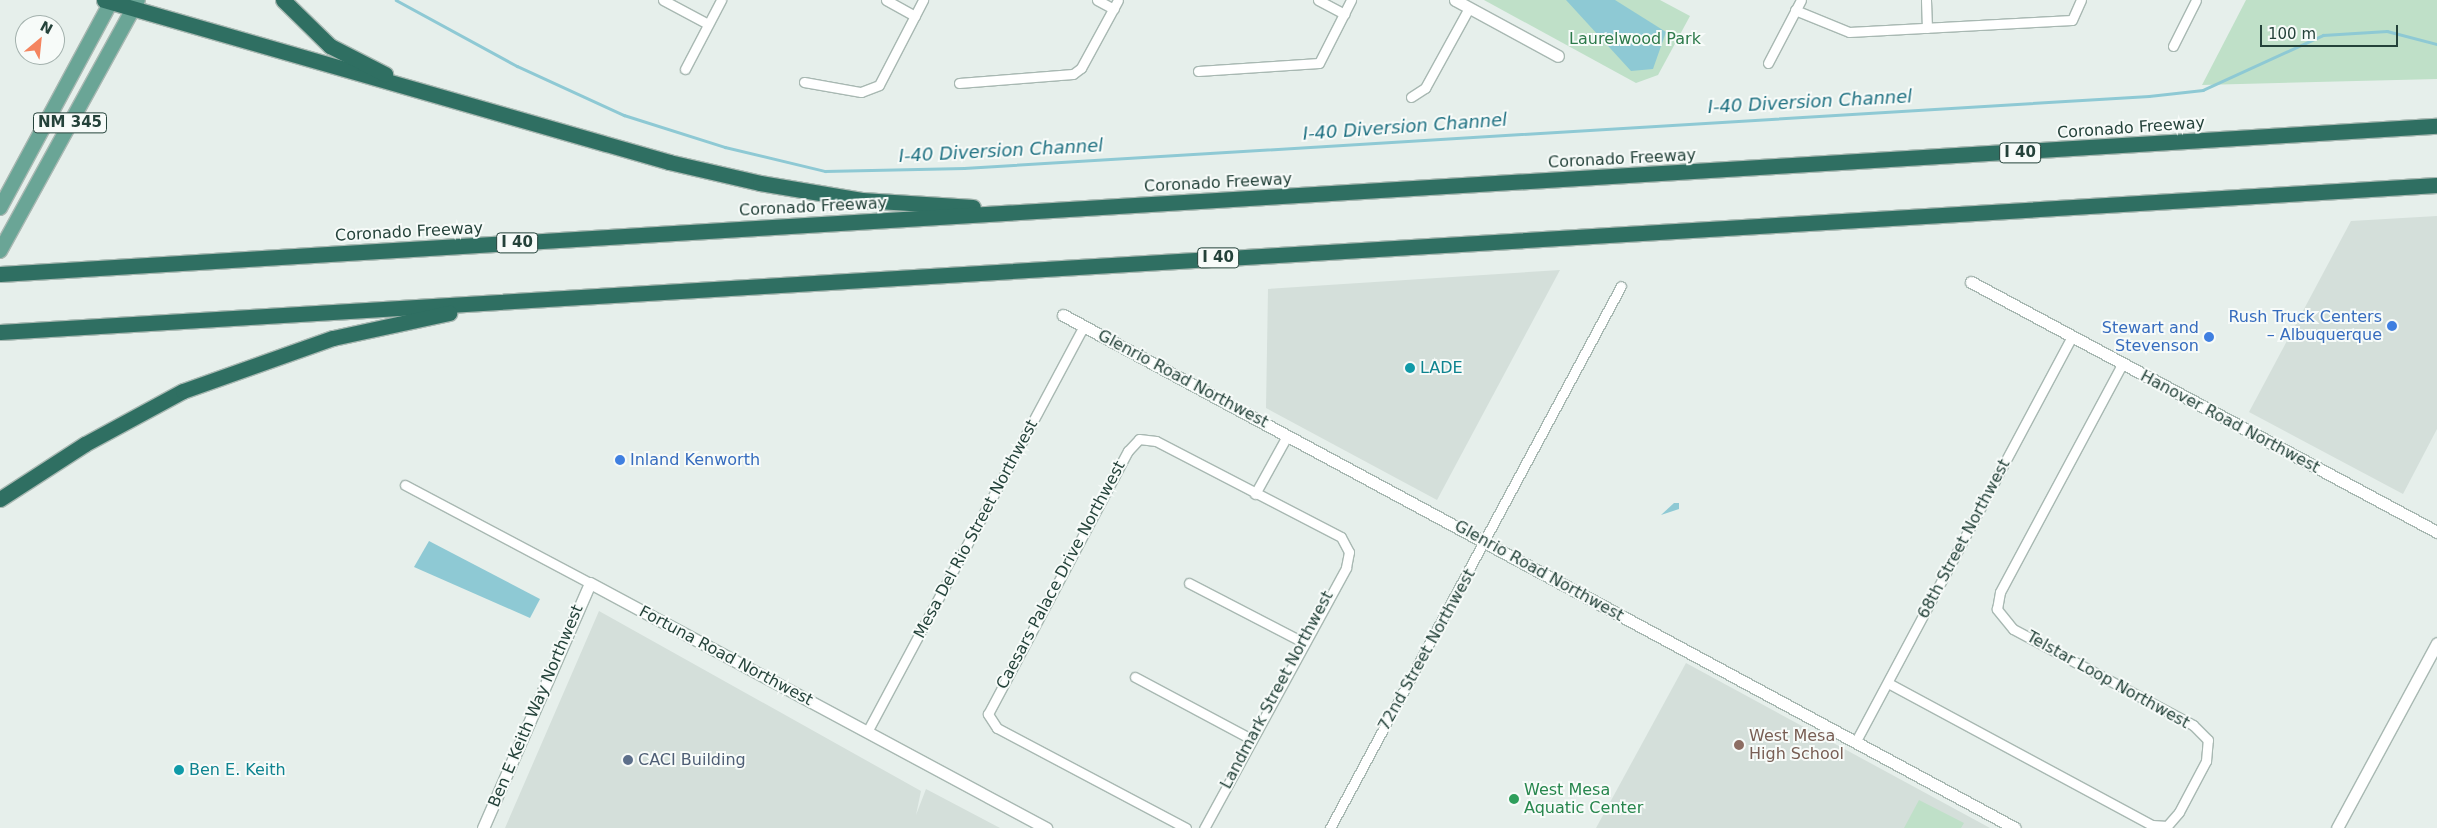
<!DOCTYPE html>
<meta charset="utf-8">
<style>
body{margin:0}
#map{position:relative;width:2437px;height:828px;overflow:hidden;background:#e6efeb;font-family:"DejaVu Sans",sans-serif}
div>[style]{position:absolute}
.built>*{inset:0;background:#d4dfda}
.green>*{inset:0;background:#bfe0c8}
.water>*{inset:0;background:#8ec9d4}
.stream>*{height:2.5px;margin:-1.25px;padding:0 1.25px;transform-origin:1.25px;border-radius:1.25px;background:#8ec9d4}
.roads{filter:drop-shadow(1px 0 #a8b8b2) drop-shadow(-1px 0 #a8b8b2) drop-shadow(0 1px #a8b8b2) drop-shadow(0 -1px #a8b8b2)}
.minor>*{height:9px;margin:-4.5px;padding:0 4.5px;transform-origin:4.5px;border-radius:4.5px;background:#fff}
.tertiary>*{height:11px;margin:-5.5px;padding:0 5.5px;transform-origin:5.5px;border-radius:5.5px;background:#fff}
.primary>*{height:14px;margin:-7px;padding:0 7px;transform-origin:7px;border-radius:7px;background:#6aa596}
.motorway>*{height:15px;margin:-7.5px;padding:0 7.5px;transform-origin:7.5px;border-radius:7.5px;background:#2f6f62}
.dots>*{width:14px;height:14px;translate:-50% -50%;box-sizing:border-box;border:2px solid #f7fbf9;border-radius:50%}
span{translate:-50% -50%;white-space:nowrap;text-align:center;line-height:1.15;-webkit-text-stroke:4px #f7fbf9;paint-order:stroke}
.shield-label span{padding:1px 4px;background:#f7fbf9;border:1px solid;border-radius:4px;-webkit-text-stroke-width:0}
.shield-label{font-size:15px;color:#24423a;font-weight:700}
.park-label{font-size:16px;color:#2d7a4b}
.street-label{font-size:16px;color:#24423a}
.shop-label{font-size:16px;color:#366cbe}
.right{translate:-100% -50%;text-align:right}
.left{translate:0 -50%;text-align:left}
.culture-label{font-size:16px;color:#0d838f}
.education-label{font-size:16px;color:#785e54}
.service-label{font-size:16px;color:#4e5e75}
.leisure-label{font-size:16px;color:#27864d}
.water-label{font-size:18px;color:#1c6f80;font-style:italic}
.north{position:absolute;left:15px;top:15px;width:50px;height:50px;box-sizing:border-box;background:#f7fbf9;border:1px solid #a3b1ad;border-radius:50%;rotate:28deg;font-size:14px;font-weight:700;line-height:20px;text-align:center;color:#24423a}
.north::after{content:'';display:block;margin:auto;width:18px;height:22px;background:#f4845f;clip-path:polygon(50% 0,100% 100%,50% 72%,0 100%)}
.scale{position:absolute;left:2260px;top:25px;width:138px;height:22px;box-sizing:border-box;border:2px solid #24423a;border-top:0;padding-left:6px;font-size:15px;line-height:18px;white-space:nowrap;color:#24423a;-webkit-text-stroke:4px #f7fbf9;paint-order:stroke}
</style>
<div id="map">
<div class="built">
<i style="clip-path:polygon(2437px 216px,2437px 429px,2403px 494px,2249px 412px,2351px 221px)"></i>
<i style="clip-path:polygon(1560px 270px,1437px 500px,1266px 408px,1268px 289px)"></i>
<i style="clip-path:polygon(599px 611px,921px 791px,916px 815px,926px 789px,1000px 828px,505px 828px)"></i>
<i style="clip-path:polygon(1686px 663px,1990px 828px,1596px 828px)"></i>
</div>
<div class="green">
<i style="clip-path:polygon(1484px 0,1660px 0,1690px 16px,1658px 75px,1636px 83px)"></i>
<i style="clip-path:polygon(2246px 0,2437px 0,2437px 79px,2202px 85px)"></i>
<i style="clip-path:polygon(1919px 800px,1964px 823px,1961px 828px,1904px 828px)"></i>
</div>
<div class="water">
<i style="clip-path:polygon(1566px 0,1615px 0,1666px 32px,1653px 69px,1631px 71px)"></i>
<i style="clip-path:polygon(1674px 503px,1679px 503px,1679px 509px,1661px 515px)"></i>
<i style="clip-path:polygon(429px 541px,540px 599px,530px 618px,414px 567px)"></i>
</div>
<div class="stream">
<i style="left:396px;top:0;width:138px;rotate:28.6deg"></i>
<i style="left:517px;top:66px;width:118px;rotate:24.6deg"></i>
<i style="left:624px;top:115px;width:106px;rotate:17.6deg"></i>
<i style="left:725px;top:147px;width:103px;rotate:13.5deg"></i>
<i style="left:825px;top:171px;width:139px;rotate:-1.2deg"></i>
<i style="left:964px;top:168px;width:1187px;rotate:-3.48deg"></i>
<i style="left:2149px;top:96px;width:54px;rotate:-6.3deg"></i>
<i style="left:2203px;top:90px;width:132px;rotate:-24.6deg"></i>
<i style="left:2323px;top:35px;width:64px;rotate:-3.6deg"></i>
<i style="left:2387px;top:31px;width:52px;rotate:14.6deg"></i>
</div>
<div class="roads">
<div class="minor">
<i style="left:663px;top:0;width:51px;rotate:28.1deg"></i>
<i style="left:886px;top:0;width:33px;rotate:29deg"></i>
<i style="left:1097px;top:0;width:19px;rotate:28deg"></i>
<i style="left:1318px;top:0;width:30px;rotate:28deg"></i>
<i style="left:1926px;top:0;width:28px;rotate:88deg"></i>
<i style="left:1795px;top:10px;width:58px;rotate:22.2deg"></i>
<i style="left:1849px;top:32px;width:223px;rotate:-3.1deg"></i>
<i style="left:2072px;top:20px;width:22px;rotate:-66deg"></i>
<i style="left:2173px;top:46px;width:51px;rotate:-63.4deg"></i>
<i style="left:1768px;top:63px;width:71px;rotate:-62.4deg"></i>
<i style="left:685px;top:69px;width:78px;rotate:-62.4deg"></i>
<i style="left:1198px;top:71px;width:121px;rotate:-3.8deg"></i>
<i style="left:1319px;top:63px;width:71px;rotate:-63.1deg"></i>
<i style="left:804px;top:82px;width:58px;rotate:10deg"></i>
<i style="left:861px;top:92px;width:19px;rotate:-21deg"></i>
<i style="left:879px;top:85px;width:96px;rotate:-62.6deg"></i>
<i style="left:959px;top:83px;width:114px;rotate:-4.5deg"></i>
<i style="left:1073px;top:74px;width:10px;rotate:-37deg"></i>
<i style="left:1081px;top:68px;width:77px;rotate:-61.4deg"></i>
<i style="left:1411px;top:97px;width:17px;rotate:-33deg"></i>
<i style="left:1425px;top:88px;width:91px;rotate:-61.2deg"></i>
<i style="left:405px;top:485px;width:209px;rotate:27.9deg"></i>
<i style="left:1255px;top:494px;width:66px;rotate:-61.1deg"></i>
<i style="left:1189px;top:583px;width:128px;rotate:27.4deg"></i>
<i style="left:1135px;top:677px;width:132px;rotate:28.1deg"></i>
<i style="left:1888px;top:683px;width:300px;rotate:28.3deg"></i>
<i style="left:2152px;top:825px;width:15px;rotate:4deg"></i>
<i style="left:2167px;top:826px;width:18px;rotate:-49deg"></i>
<i style="left:2179px;top:812px;width:58px;rotate:-62.1deg"></i>
<i style="left:2206px;top:761px;width:21px;rotate:-85deg"></i>
<i style="left:2208px;top:740px;width:21px;rotate:-135deg"></i>
<i style="left:2193px;top:725px;width:204px;rotate:-151.9deg"></i>
<i style="left:2013px;top:629px;width:26px;rotate:-129deg"></i>
<i style="left:1997px;top:609px;width:17px;rotate:-80deg"></i>
<i style="left:2000px;top:592px;width:259px;rotate:-61.8deg"></i>
<i style="left:867px;top:732px;width:460px;rotate:-61.9deg"></i>
<i style="left:1856px;top:741px;width:458px;rotate:-61.9deg"></i>
<i style="left:1186px;top:828px;width:214px;rotate:-152.1deg"></i>
<i style="left:997px;top:728px;width:17px;rotate:-123deg"></i>
<i style="left:988px;top:714px;width:298px;rotate:-62deg"></i>
<i style="left:1128px;top:451px;width:16px;rotate:-47deg"></i>
<i style="left:1139px;top:439px;width:17px;rotate:7deg"></i>
<i style="left:1156px;top:441px;width:208px;rotate:27.4deg"></i>
<i style="left:1341px;top:537px;width:17px;rotate:62deg"></i>
<i style="left:1349px;top:552px;width:16px;rotate:101deg"></i>
<i style="left:1346px;top:568px;width:296px;rotate:118.6deg"></i>
<i style="left:1330px;top:828px;width:615px;rotate:-61.77deg"></i>
</div>
<div class="tertiary">
<i style="left:1455px;top:0;width:117px;rotate:28.5deg"></i>
<i style="left:1971px;top:282px;width:529px;rotate:28.21deg"></i>
<i style="left:1063px;top:315px;width:1081px;rotate:28.32deg"></i>
<i style="left:483px;top:828px;width:267px;rotate:-66.4deg"></i>
<i style="left:590px;top:583px;width:518px;rotate:28.25deg"></i>
<i style="left:2337px;top:828px;width:210px;rotate:-61.6deg"></i>
</div>
<div class="primary">
<i style="left:0;top:208px;width:236px;rotate:-61.7deg"></i>
<i style="left:0;top:251px;width:286px;rotate:-61.2deg"></i>
</div>
<div class="motorway">
<i style="left:104px;top:0;width:588px;rotate:16deg"></i>
<i style="left:669px;top:162px;width:93px;rotate:13deg"></i>
<i style="left:760px;top:183px;width:103px;rotate:9.5deg"></i>
<i style="left:862px;top:200px;width:111px;rotate:3.6deg"></i>
<i style="left:283px;top:0;width:66px;rotate:44.4deg"></i>
<i style="left:330px;top:46px;width:62px;rotate:27deg"></i>
<i style="left:0;top:274px;width:2441px;rotate:-3.48deg"></i>
<i style="left:0;top:332px;width:2441px;rotate:-3.45deg"></i>
<i style="left:0;top:499px;width:101px;rotate:-32.9deg"></i>
<i style="left:85px;top:444px;width:111px;rotate:-28.4deg"></i>
<i style="left:183px;top:391px;width:159px;rotate:-19.5deg"></i>
<i style="left:333px;top:338px;width:119px;rotate:-12.2deg"></i>
</div>
</div>
<div class="dots">
<i style="left:2392px;top:326px;background:#3f7fe0"></i>
<i style="left:2209px;top:337px;background:#3f7fe0"></i>
<i style="left:1410px;top:368px;background:#0f9aa8"></i>
<i style="left:620px;top:460px;background:#3f7fe0"></i>
<i style="left:1739px;top:745px;background:#8d6e63"></i>
<i style="left:628px;top:760px;background:#5c6f8a"></i>
<i style="left:179px;top:770px;background:#0f9aa8"></i>
<i style="left:1514px;top:799px;background:#2e9e5b"></i>
</div>
<div class="shield-label">
<span style="left:70px;top:123px">NM 345</span>
<span style="left:2020px;top:153px">I 40</span>
<span style="left:517px;top:243px">I 40</span>
<span style="left:1218px;top:258px">I 40</span>
</div>
<div class="park-label">
<span style="left:1635px;top:39px">Laurelwood Park</span>
</div>
<div class="street-label">
<span style="left:2131px;top:128px;rotate:-4deg">Coronado Freeway</span>
<span style="left:1622px;top:159px;rotate:-3deg">Coronado Freeway</span>
<span style="left:1218px;top:183px;rotate:-3deg">Coronado Freeway</span>
<span style="left:813px;top:207px;rotate:-3deg">Coronado Freeway</span>
<span style="left:409px;top:232px;rotate:-3deg">Coronado Freeway</span>
<span style="left:1183px;top:379px;rotate:28deg">Glenrio Road Northwest</span>
<span style="left:2230px;top:422px;rotate:28deg">Hanover Road Northwest</span>
<span style="left:976px;top:529px;rotate:-62deg">Mesa Del Rio Street Northwest</span>
<span style="left:1964px;top:539px;rotate:-62deg">68th Street Northwest</span>
<span style="left:1539px;top:571px;rotate:29deg">Glenrio Road Northwest</span>
<span style="left:1061px;top:575px;rotate:-62deg">Caesars Palace Drive Northwest</span>
<span style="left:1427px;top:650px;rotate:-61deg">72nd Street Northwest</span>
<span style="left:726px;top:656px;rotate:28deg">Fortuna Road Northwest</span>
<span style="left:2108px;top:680px;rotate:29deg">Telstar Loop Northwest</span>
<span style="left:1277px;top:690px;rotate:-62deg">Landmark Street Northwest</span>
<span style="left:536px;top:706px;rotate:-67deg">Ben E Keith Way Northwest</span>
</div>
<div class="shop-label">
<span class="right" style="left:2382px;top:326px">Rush Truck Centers<br>– Albuquerque</span>
<span class="right" style="left:2199px;top:337px">Stewart and<br>Stevenson</span>
<span class="left" style="left:630px;top:460px">Inland Kenworth</span>
</div>
<div class="culture-label">
<span class="left" style="left:1420px;top:368px">LADE</span>
<span class="left" style="left:189px;top:770px">Ben E. Keith</span>
</div>
<div class="education-label">
<span class="left" style="left:1749px;top:745px">West Mesa<br>High School</span>
</div>
<div class="service-label">
<span class="left" style="left:638px;top:760px">CACI Building</span>
</div>
<div class="leisure-label">
<span class="left" style="left:1524px;top:799px">West Mesa<br>Aquatic Center</span>
</div>
<div class="water-label">
<span style="left:1810px;top:102px;rotate:-3deg">I-40 Diversion Channel</span>
<span style="left:1405px;top:127px;rotate:-4deg">I-40 Diversion Channel</span>
<span style="left:1001px;top:151px;rotate:-3deg">I-40 Diversion Channel</span>
</div>
<div class="north">N</div>
<div class="scale">100 m</div>
</div>
